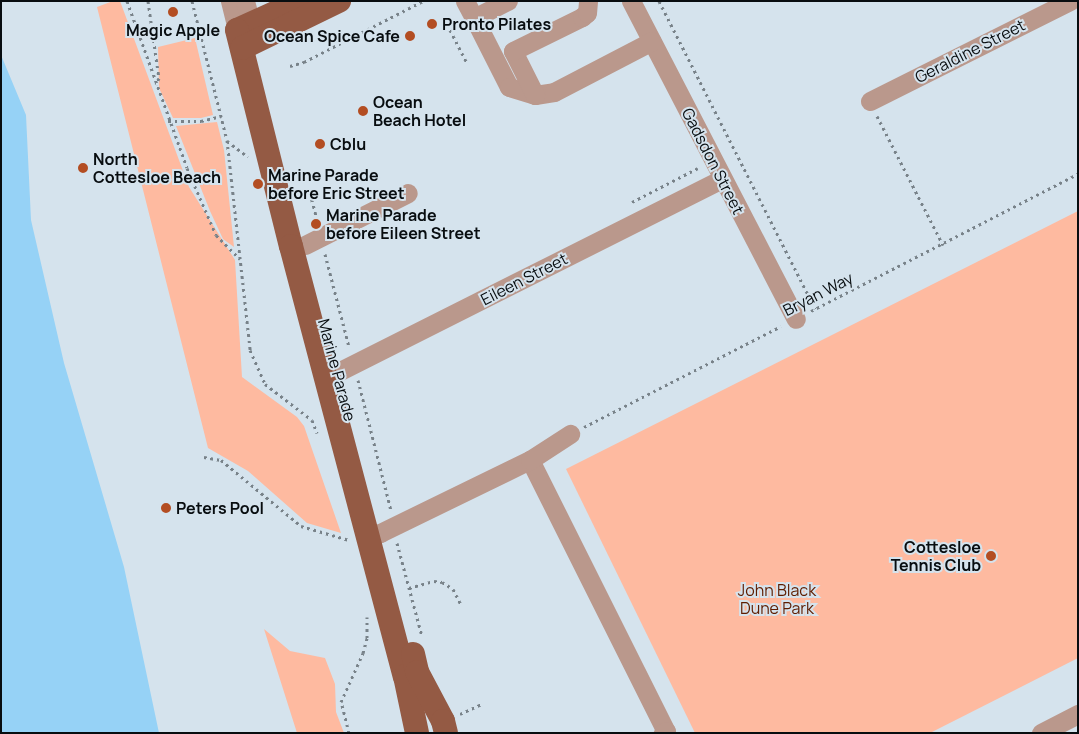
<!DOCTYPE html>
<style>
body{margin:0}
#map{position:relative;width:1079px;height:734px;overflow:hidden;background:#d5e3ed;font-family:Manrope,sans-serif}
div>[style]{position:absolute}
.green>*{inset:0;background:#febaa0}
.water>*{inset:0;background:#96d2f6}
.path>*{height:3px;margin-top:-1.5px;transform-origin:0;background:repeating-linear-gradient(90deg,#788289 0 2.5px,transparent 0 6.5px)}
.minor>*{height:19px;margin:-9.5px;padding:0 9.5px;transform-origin:9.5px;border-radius:9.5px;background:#ba988c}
.major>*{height:24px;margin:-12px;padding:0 12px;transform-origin:12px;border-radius:12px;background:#945a44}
.dots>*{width:14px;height:14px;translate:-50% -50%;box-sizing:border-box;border:2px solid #d5e3ed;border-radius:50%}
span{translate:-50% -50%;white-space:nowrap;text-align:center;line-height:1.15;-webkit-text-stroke:4px #d5e3ed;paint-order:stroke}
.poi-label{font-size:16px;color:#080d10;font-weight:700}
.left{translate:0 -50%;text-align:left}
.right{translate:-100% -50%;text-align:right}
.street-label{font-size:16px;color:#080d10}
.park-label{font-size:16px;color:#5f1d00}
.frame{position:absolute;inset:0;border:2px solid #080d10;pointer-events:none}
</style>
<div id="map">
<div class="green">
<i style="clip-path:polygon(113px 1px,120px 1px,189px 187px,235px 260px,242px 377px,297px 417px,304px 426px,341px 533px,307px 523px,248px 471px,208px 448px,97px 7px)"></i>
<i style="clip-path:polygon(195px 38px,213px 115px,201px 118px,173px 118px,159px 88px,158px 47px)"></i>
<i style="clip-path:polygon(217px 122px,224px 150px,234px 247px,223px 239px,210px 211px,176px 126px)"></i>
<i style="clip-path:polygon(1078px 211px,1078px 658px,930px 733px,695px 733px,566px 469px)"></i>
<i style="clip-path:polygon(264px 629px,290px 651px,325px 658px,335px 684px,336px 712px,344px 733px,297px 733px)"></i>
</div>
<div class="water">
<i style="clip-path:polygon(1px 55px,26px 115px,31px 220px,64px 363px,124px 567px,159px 733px,1px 733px)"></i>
</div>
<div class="path">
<i style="left:127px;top:1px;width:177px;rotate:70.2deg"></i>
<i style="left:187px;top:168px;width:73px;rotate:66.6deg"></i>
<i style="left:216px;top:235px;width:34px;rotate:45deg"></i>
<i style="left:148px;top:1px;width:78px;rotate:81.9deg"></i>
<i style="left:159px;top:78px;width:7px;rotate:117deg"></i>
<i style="left:192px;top:1px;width:143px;rotate:75.9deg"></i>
<i style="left:227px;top:140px;width:211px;rotate:83.7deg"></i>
<i style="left:250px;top:350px;width:37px;rotate:66deg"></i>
<i style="left:265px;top:384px;width:59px;rotate:37.5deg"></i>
<i style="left:312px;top:420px;width:14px;rotate:69deg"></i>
<i style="left:659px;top:1px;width:345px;rotate:63.1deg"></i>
<i style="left:454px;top:20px;width:8px;rotate:150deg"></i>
<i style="left:447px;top:24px;width:44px;rotate:62.9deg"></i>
<i style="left:290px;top:66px;width:15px;rotate:-16deg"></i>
<i style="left:304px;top:62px;width:134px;rotate:-27.1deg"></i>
<i style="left:877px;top:116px;width:145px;rotate:62.9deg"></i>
<i style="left:168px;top:121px;width:33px"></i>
<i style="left:201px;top:121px;width:21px;rotate:-14deg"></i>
<i style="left:227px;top:141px;width:26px;rotate:37deg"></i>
<i style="left:310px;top:193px;width:27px;rotate:75deg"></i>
<i style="left:632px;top:202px;width:74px;rotate:-27.3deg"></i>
<i style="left:325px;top:254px;width:96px;rotate:75.5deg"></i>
<i style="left:811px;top:311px;width:300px;rotate:-27.2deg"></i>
<i style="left:358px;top:380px;width:134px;rotate:75.8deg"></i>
<i style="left:584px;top:427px;width:221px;rotate:-27.1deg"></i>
<i style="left:204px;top:457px;width:17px;rotate:10deg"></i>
<i style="left:221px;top:460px;width:104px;rotate:39.5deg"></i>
<i style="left:301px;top:526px;width:50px;rotate:16.3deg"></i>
<i style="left:397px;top:543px;width:96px;rotate:75deg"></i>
<i style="left:409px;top:588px;width:26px;rotate:-16deg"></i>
<i style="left:434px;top:581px;width:8px;rotate:7deg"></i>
<i style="left:442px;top:582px;width:13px;rotate:32deg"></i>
<i style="left:453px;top:589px;width:18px;rotate:63deg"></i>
<i style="left:460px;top:714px;width:23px;rotate:-25deg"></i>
<i style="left:349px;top:733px;width:32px;rotate:-104deg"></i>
<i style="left:341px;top:702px;width:54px;rotate:-65.8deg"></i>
<i style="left:363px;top:653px;width:16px;rotate:-75deg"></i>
<i style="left:367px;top:638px;width:21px;rotate:-90deg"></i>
</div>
<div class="minor">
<i style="left:230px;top:1px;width:30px;rotate:76deg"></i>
<i style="left:245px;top:1px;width:24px;rotate:75deg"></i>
<i style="left:465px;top:1px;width:19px;rotate:62deg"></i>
<i style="left:474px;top:18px;width:38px;rotate:-27deg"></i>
<i style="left:631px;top:1px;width:358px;rotate:62.6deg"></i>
<i style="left:474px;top:18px;width:77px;rotate:63.1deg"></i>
<i style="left:509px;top:87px;width:27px;rotate:17deg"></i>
<i style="left:535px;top:95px;width:19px;rotate:-9deg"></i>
<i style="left:554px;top:92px;width:110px;rotate:-27.5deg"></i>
<i style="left:535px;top:95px;width:49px;rotate:-116.6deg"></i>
<i style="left:513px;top:51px;width:77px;rotate:-26.2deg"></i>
<i style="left:582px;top:17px;width:6px;rotate:-39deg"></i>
<i style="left:587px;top:13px;width:12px;rotate:-85deg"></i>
<i style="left:870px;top:101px;width:224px;rotate:-26.6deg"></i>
<i style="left:305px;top:245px;width:115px;rotate:-26.8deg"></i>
<i style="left:326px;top:378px;width:443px;rotate:-26.7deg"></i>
<i style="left:530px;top:460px;width:303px;rotate:63.4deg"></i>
<i style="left:666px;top:731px;width:4px;rotate:146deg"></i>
<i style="left:368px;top:537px;width:13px;rotate:-18deg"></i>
<i style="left:380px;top:533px;width:167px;rotate:-26deg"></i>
<i style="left:530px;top:460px;width:48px;rotate:-33deg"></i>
<i style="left:1041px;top:733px;width:42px;rotate:-27.2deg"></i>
</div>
<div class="major">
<i style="left:301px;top:1px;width:70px;rotate:155.6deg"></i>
<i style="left:237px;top:30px;width:223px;rotate:76deg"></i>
<i style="left:291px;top:246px;width:445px;rotate:75.2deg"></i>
<i style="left:405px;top:676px;width:58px;rotate:78.1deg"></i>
<i style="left:242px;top:48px;width:108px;rotate:-25.9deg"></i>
<i style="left:413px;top:654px;width:18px;rotate:77deg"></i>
<i style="left:417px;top:672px;width:55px;rotate:62deg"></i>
<i style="left:443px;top:721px;width:12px;rotate:76deg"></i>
</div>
<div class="dots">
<i style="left:173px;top:12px;background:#b34d22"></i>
<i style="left:432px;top:24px;background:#b34d22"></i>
<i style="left:410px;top:36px;background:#b34d22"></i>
<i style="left:363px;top:111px;background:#b34d22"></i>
<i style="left:320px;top:144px;background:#b34d22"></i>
<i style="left:83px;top:168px;background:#b34d22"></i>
<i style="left:258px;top:184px;background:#b34d22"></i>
<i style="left:316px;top:224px;background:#b34d22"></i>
<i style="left:166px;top:508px;background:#b34d22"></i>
<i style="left:991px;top:556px;background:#b34d22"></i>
</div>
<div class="poi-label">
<span class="left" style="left:442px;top:24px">Pronto Pilates</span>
<span style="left:173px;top:30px">Magic Apple</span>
<span class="right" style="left:400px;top:36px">Ocean Spice Cafe</span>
<span class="left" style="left:373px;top:111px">Ocean<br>Beach Hotel</span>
<span class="left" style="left:330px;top:144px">Cblu</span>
<span class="left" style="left:93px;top:168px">North<br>Cottesloe Beach</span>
<span class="left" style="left:268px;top:184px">Marine Parade<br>before Eric Street</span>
<span class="left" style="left:326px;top:224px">Marine Parade<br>before Eileen Street</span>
<span class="left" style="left:176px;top:508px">Peters Pool</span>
<span class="right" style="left:981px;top:556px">Cottesloe<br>Tennis Club</span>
</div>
<div class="street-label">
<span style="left:970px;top:51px;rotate:-27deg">Geraldine Street</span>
<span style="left:713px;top:161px;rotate:63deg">Gadsdon Street</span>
<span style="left:524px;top:279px;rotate:-27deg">Eileen Street</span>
<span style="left:818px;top:294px;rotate:-27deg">Bryan Way</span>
<span style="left:337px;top:370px;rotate:75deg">Marine Parade</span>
</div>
<div class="park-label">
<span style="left:777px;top:599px">John Black<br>Dune Park</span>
</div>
<div class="frame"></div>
</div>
